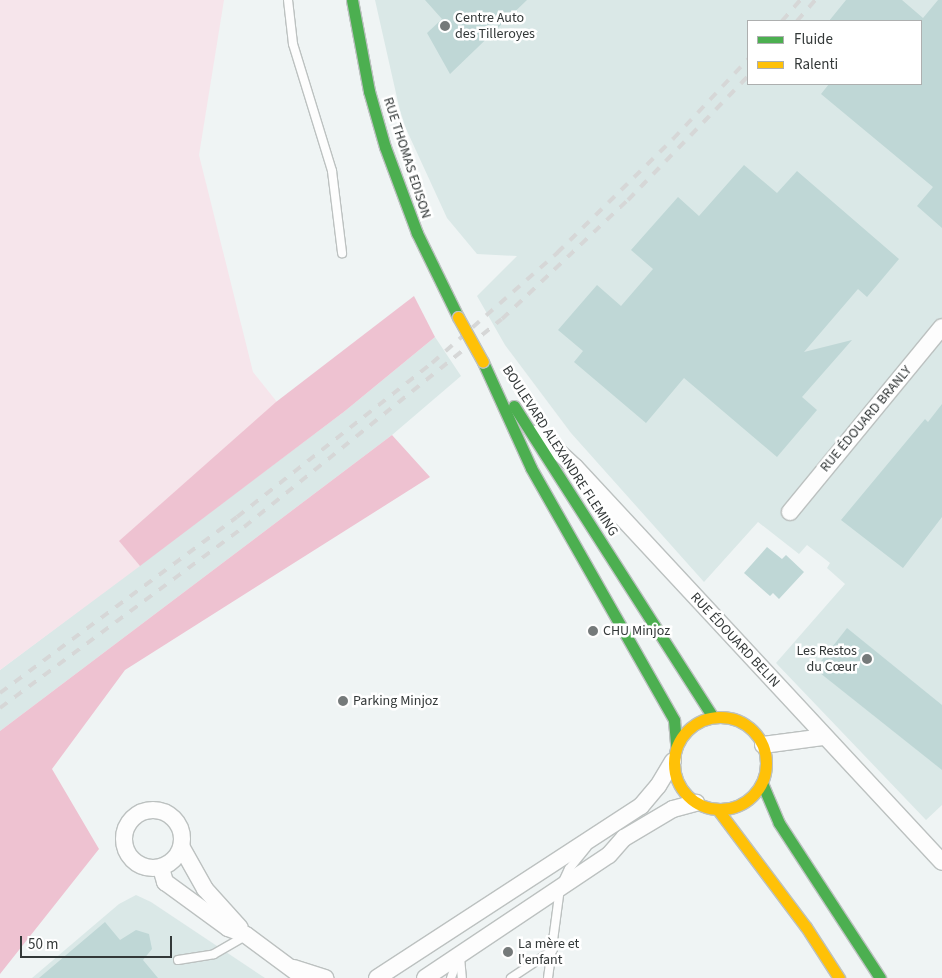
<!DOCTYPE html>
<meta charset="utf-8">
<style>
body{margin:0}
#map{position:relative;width:942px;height:978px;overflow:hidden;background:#eff4f4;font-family:"Source Sans 3",sans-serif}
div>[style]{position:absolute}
.built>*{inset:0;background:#dae8e7}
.green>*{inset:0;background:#f6e5eb}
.forest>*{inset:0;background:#eec2d1}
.building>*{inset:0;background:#bfd7d6}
.roads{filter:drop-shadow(1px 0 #bcc1c0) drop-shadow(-1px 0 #bcc1c0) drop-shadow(0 1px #bcc1c0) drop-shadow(0 -1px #bcc1c0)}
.lane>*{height:8px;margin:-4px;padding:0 4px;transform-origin:4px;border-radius:4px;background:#fdfdfd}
.street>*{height:16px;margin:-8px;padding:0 8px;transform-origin:8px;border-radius:8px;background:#fdfdfd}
.street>.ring{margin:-8px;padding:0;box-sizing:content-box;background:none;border:16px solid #fdfdfd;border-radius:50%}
.fast>*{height:11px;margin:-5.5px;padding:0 5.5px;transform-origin:5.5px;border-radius:5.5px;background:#4caf50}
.slow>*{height:11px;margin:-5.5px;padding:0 5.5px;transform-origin:5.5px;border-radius:5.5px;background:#ffc107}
.slow>.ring{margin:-5.5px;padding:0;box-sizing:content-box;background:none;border:11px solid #ffc107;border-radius:50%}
.rail>*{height:4px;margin-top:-2px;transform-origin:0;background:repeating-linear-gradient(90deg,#d6d7d7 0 9px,transparent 0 18px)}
.bridges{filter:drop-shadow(1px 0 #bcc1c0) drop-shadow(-1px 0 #bcc1c0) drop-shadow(0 1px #bcc1c0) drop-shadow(0 -1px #bcc1c0)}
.slow-bridge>*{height:11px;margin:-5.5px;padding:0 5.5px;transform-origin:5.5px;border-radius:5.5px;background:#ffc107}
.dots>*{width:14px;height:14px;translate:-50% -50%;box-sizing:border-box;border:2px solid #fff;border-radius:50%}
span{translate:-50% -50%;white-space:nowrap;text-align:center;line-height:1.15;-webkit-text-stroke:5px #fff;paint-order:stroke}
.poi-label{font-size:14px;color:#333838}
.left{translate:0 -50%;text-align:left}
.right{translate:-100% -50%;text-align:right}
.street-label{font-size:14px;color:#333838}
.legend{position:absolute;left:747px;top:20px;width:175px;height:65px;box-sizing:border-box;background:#fff;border:1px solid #adafaf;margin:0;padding:6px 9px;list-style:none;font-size:15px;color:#333838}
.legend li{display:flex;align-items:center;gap:10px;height:25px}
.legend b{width:25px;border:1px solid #adafaf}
.scale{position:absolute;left:20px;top:936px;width:152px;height:22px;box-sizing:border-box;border:2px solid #333838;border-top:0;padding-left:6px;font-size:15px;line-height:18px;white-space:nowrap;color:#333838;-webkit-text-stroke:4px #fff;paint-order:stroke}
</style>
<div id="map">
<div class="built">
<i style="clip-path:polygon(evenodd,375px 0,942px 0,942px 805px,926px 820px,776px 663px,845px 584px,827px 568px,830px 563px,807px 545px,799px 554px,758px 522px,704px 582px,571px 433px,505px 345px,477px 296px,517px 256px,477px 254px,447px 218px,402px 120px,375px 0,748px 21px,921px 21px,921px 84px,748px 84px,748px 21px)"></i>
<i style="clip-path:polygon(435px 337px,461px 376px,392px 435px,0 731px,0 670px,345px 411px)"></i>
<i style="clip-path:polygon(136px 895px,151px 902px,265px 978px,32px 978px,119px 904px)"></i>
</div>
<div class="green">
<i style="clip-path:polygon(0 0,224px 0,199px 155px,253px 372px,277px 402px,120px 541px,140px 566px,0 670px)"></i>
</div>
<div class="forest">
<i style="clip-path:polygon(414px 296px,435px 337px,345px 411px,140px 566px,119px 541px,276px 402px)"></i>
<i style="clip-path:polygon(392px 435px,430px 477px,125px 670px,52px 769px,99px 849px,0 974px,0 731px)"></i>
</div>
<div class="building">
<i style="clip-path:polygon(425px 0,527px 0,450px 74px,427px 33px,442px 19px)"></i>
<i style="clip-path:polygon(846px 0,902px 0,923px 18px,938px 0,942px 0,942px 228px,917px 206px,933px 187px,821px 94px,829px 84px,921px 84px,921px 21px,829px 21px)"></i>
<i style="clip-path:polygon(744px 165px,777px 193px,797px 171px,899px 259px,867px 297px,858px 289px,804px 352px,852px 340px,802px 397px,817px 410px,777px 457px,684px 378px,646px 423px,574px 362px,583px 351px,558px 330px,597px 285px,621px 306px,653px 269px,631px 250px,678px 197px,699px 216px)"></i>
<i style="clip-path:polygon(942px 404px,942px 517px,903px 568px,841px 520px,925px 419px,928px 422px)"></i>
<i style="clip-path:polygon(767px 547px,782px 559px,786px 555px,804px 572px,779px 599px,773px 593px,770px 596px,744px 573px)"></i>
<i style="clip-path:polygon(847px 628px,942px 705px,942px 770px,815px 669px)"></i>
<i style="clip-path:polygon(105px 922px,120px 940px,136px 930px,149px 934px,152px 949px,143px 960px,158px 978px,39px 978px)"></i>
</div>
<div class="roads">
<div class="lane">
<i style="left:288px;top:0;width:44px;rotate:83.5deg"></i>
<i style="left:293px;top:44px;width:133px;rotate:72.9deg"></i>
<i style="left:332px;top:171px;width:83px;rotate:83deg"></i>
<i style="left:460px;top:957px;width:21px;rotate:85deg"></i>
<i style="left:178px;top:960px;width:36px;rotate:-9deg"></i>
<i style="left:214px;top:954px;width:36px;rotate:-30deg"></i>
<i style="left:451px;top:978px;width:20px;rotate:-70deg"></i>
<i style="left:511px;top:978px;width:50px;rotate:-33.7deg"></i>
<i style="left:548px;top:978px;width:91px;rotate:-82.4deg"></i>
<i style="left:560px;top:888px;width:21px;rotate:-65deg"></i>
<i style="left:569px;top:869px;width:28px;rotate:-51deg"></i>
</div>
<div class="street">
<i style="left:538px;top:433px;width:50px;rotate:42.6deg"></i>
<i style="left:575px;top:467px;width:539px;rotate:47.1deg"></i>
<i style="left:790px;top:512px;width:239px;rotate:-50.6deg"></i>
<i style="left:763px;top:745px;width:62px;rotate:-7.5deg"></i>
<i class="ring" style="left:124px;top:810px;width:42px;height:42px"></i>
<i style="left:182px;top:848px;width:47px;rotate:60.7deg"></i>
<i style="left:205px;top:889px;width:52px;rotate:48.1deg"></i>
<i style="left:161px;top:868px;width:15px;rotate:74deg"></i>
<i style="left:165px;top:882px;width:78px;rotate:36.1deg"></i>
<i style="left:228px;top:928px;width:19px;rotate:21deg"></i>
<i style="left:246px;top:935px;width:72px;rotate:36.6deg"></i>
<i style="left:294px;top:968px;width:33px;rotate:18deg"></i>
<i style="left:377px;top:978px;width:315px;rotate:-33.1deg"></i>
<i style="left:641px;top:806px;width:26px;rotate:-50deg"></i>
<i style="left:658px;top:786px;width:29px;rotate:-59deg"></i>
<i style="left:425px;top:978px;width:221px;rotate:-33.8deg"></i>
<i style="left:609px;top:855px;width:23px;rotate:-49deg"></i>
<i style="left:624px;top:838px;width:57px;rotate:-30.6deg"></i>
<i style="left:673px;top:809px;width:24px;rotate:-15deg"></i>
</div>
<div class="fast">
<i style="left:352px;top:0;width:93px;rotate:79.4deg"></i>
<i style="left:369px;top:91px;width:58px;rotate:74.1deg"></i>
<i style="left:385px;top:147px;width:92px;rotate:69.6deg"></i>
<i style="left:417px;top:233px;width:93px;rotate:64deg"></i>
<i style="left:483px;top:362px;width:116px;rotate:65.6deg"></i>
<i style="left:531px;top:468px;width:290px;rotate:60.4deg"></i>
<i style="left:674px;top:720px;width:25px;rotate:85deg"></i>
<i style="left:514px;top:406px;width:369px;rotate:57.4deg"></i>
<i style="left:762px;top:783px;width:43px;rotate:67deg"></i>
<i style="left:779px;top:823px;width:185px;rotate:56.9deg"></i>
</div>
<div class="slow">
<i class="ring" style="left:674px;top:717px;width:81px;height:81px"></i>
<i style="left:718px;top:810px;width:146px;rotate:53.1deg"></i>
<i style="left:806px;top:927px;width:61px;rotate:57.1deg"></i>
</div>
</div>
<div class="rail">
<i style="left:782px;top:21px;width:28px;rotate:-49deg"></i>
<i style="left:797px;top:21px;width:28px;rotate:-49deg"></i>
<i style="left:0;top:693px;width:295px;rotate:-36.6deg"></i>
<i style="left:237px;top:517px;width:248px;rotate:-38.3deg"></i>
<i style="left:432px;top:363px;width:167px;rotate:-41.3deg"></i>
<i style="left:557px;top:253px;width:163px;rotate:-44.5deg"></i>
<i style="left:673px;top:139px;width:110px;rotate:-46.8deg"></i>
<i style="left:0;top:708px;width:304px;rotate:-36.6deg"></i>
<i style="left:244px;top:527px;width:331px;rotate:-38.9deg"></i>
<i style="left:502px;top:319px;width:173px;rotate:-43.4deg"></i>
<i style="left:628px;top:200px;width:173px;rotate:-45.9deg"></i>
</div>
<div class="bridges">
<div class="slow-bridge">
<i style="left:458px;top:317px;width:51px;rotate:60.9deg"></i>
</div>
</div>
<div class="dots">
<i style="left:445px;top:26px;background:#757a7a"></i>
<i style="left:593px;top:631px;background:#757a7a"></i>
<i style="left:867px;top:659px;background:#757a7a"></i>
<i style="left:343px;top:701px;background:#757a7a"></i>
<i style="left:508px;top:952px;background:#757a7a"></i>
</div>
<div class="poi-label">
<span class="left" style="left:455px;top:26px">Centre Auto<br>des Tilleroyes</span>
<span class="left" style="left:603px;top:631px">CHU Minjoz</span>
<span class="right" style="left:857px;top:659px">Les Restos<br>du Cœur</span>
<span class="left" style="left:353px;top:701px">Parking Minjoz</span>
<span class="left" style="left:518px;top:952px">La mère et<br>l'enfant</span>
</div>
<div class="street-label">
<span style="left:407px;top:158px;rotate:72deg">RUE THOMAS EDISON</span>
<span style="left:866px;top:419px;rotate:-50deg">RUE ÉDOUARD BRANLY</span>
<span style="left:560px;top:451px;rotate:57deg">BOULEVARD ALEXANDRE FLEMING</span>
<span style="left:735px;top:640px;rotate:47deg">RUE ÉDOUARD BELIN</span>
</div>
<ul class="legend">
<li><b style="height:6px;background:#4caf50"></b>Fluide</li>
<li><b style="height:6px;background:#ffc107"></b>Ralenti</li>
</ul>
<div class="scale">50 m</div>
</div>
